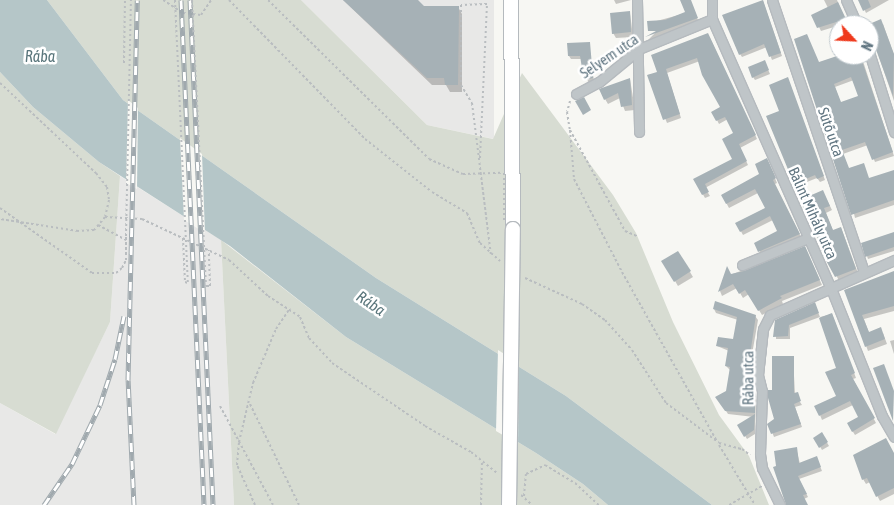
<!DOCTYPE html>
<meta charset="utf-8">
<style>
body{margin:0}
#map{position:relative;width:894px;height:505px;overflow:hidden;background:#f7f7f3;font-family:"Asap Condensed",sans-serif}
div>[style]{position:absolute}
.built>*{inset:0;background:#e8e8e7}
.green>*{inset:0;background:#d7dcd2}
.water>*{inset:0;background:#b5c6c8}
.pier>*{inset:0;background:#f7f7f3}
.shadow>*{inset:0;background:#0003}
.building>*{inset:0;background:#a6b1b6}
.path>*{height:2px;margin-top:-1px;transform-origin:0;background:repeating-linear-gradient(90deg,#b9bdc0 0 2.5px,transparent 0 5px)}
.roads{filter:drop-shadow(1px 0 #b5babe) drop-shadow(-1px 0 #b5babe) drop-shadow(0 1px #b5babe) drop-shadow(0 -1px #b5babe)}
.minor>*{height:9px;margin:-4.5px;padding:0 4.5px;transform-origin:4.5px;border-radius:4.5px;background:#bfc5c8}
.primary>*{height:14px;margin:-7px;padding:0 7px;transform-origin:7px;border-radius:7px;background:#fff}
.rail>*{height:5px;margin-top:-2.5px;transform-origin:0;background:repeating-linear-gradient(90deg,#fff 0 9px,#a0a9ae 0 18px);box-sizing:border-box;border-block:1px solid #a0a9ae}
.path-bridge>*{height:2px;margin-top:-1px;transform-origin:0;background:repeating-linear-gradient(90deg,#b9bdc0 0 2.5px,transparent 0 5px)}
.bridges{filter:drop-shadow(1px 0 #b5babe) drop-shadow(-1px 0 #b5babe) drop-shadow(0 1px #b5babe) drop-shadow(0 -1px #b5babe)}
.primary-bridge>*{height:14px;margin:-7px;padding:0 7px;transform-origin:7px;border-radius:7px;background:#fff}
span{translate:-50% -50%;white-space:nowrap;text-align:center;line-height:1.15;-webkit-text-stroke:5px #fff;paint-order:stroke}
.street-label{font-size:15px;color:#607581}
.water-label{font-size:16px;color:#5a767c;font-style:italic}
.north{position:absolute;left:829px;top:15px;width:50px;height:50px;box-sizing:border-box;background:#fff;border:1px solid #bfc8cd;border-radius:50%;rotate:115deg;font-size:14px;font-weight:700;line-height:20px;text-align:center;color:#607581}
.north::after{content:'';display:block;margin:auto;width:18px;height:22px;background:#ef391c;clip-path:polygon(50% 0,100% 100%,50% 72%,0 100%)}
</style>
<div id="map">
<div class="built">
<i style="clip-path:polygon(301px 0,494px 0,494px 139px,427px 125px)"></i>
<i style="clip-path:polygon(120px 176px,221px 240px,234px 505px,0 505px,0 403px,55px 434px,110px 322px)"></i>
</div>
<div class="green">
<i style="clip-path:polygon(47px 0,301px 0,427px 125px,493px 139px,522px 73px,613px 195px,636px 233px,673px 322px,719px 415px,749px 456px,769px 505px,712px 505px,566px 396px,376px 278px,123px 100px)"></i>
<i style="clip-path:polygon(0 72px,33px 107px,99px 162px,120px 176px,110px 322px,56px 434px,0 403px)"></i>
<i style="clip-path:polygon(221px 240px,346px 337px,536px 453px,583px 484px,608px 505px,234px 505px)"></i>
</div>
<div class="water">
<i style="clip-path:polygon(0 0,47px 0,123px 100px,376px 278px,566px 396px,712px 505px,608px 505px,583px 484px,536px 453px,346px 337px,230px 246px,99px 162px,33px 107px,0 72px)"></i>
</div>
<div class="pier">
<i style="clip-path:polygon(128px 100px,138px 108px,137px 189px,126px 183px)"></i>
<i style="clip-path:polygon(180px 138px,202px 154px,205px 233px,184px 220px)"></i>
<i style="clip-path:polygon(498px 350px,519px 363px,518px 444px,496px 431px)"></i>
</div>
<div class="shadow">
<i style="clip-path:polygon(343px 0,416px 0,424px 8px,458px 7px,462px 14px,462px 92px,450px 92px,446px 85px,432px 85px)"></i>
<i style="clip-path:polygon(614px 0,631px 0,616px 4px)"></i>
<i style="clip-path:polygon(688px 0,699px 22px,648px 40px,657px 31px,653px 22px,686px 13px)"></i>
<i style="clip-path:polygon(824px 0,837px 0,847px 23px,821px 31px,819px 27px,828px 8px)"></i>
<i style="clip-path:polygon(860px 0,889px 0,866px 13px)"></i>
<i style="clip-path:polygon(763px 1px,782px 56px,772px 60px,767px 47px,742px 57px,740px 54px)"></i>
<i style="clip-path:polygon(630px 13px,633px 37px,616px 38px,613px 33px)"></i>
<i style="clip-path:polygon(883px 24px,894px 55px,894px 101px,869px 27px)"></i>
<i style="clip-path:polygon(710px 38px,757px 139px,740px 148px,748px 165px,705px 188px,710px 196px,705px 198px,695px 180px,734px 159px,735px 133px,728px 119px,719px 124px,713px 112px,722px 108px,700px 61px,667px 73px,681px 118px,667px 123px,648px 75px,658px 73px)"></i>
<i style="clip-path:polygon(589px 44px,594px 81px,588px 82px,582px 59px,571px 59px,569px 56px)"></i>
<i style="clip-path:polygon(evenodd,842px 55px,861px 55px,894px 156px,875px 162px,868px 145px,843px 154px,849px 170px,870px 180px,894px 171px,894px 205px,855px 218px,819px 63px,842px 55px,854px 80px,859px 97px,841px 104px,835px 87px,854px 80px)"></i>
<i style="clip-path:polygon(766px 65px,770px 74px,755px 80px,753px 77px)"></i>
<i style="clip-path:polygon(630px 79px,635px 110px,625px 111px,620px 98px,608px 104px,605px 99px)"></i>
<i style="clip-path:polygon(789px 82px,825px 180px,820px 182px,817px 178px,797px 186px,781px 111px)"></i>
<i style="clip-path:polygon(769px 164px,777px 183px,775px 184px,802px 239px,762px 255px,755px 244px,779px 232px,773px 220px,743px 235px,737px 224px,766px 208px,758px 193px,729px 208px,722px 195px,761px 175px)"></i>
<i style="clip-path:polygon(825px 196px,832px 210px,826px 213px,833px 231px,841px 228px,858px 273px,839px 281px,808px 215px)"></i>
<i style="clip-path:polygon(894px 233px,894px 251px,868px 259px,867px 256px)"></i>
<i style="clip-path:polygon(805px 247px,822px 285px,782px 301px,783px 304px,762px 315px,749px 294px,743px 298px,737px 288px,722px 296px,720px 291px,727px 269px,730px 275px)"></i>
<i style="clip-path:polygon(678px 252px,693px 277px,678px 286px,663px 261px)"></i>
<i style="clip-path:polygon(894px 272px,894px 311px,864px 319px,869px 333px,883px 333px,887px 344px,868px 351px,846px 291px)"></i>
<i style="clip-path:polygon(816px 307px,820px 317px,790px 328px,790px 339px,776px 339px,776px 321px)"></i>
<i style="clip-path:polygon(714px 309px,755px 316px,758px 320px,746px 389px,754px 390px,756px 394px,755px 434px,747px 439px,739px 426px,754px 417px,728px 414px,717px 397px,727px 392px,730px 370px,726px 366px,729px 351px,717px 346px,734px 341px,738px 320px,716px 313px)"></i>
<i style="clip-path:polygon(832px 314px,856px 378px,853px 379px,876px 423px,855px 435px,848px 424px,860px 417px,853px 405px,822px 420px,820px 415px,837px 396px,838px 368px,820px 317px)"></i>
<i style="clip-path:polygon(894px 340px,894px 354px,890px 341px)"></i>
<i style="clip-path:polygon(793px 357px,795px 394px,802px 405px,795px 407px,802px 427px,774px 437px,769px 424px,776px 420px,773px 391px)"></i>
<i style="clip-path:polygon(822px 434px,829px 446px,822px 450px,815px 438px)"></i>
<i style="clip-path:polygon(796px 448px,800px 464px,818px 461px,822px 471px,799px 479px,808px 497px,804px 499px,807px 505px,789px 505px)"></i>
<i style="clip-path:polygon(894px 456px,894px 494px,880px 501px,870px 482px,866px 484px,863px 479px)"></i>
</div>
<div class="building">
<i style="clip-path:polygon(343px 0,418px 0,424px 6px,459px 6px,458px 85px,445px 85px,444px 78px,427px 78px)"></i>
<i style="clip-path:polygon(680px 0,691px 0,698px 18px,645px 37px,656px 31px,648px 31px,647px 21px,665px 20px,685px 12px)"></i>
<i style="clip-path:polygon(763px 0,781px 53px,769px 57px,764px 44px,739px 55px,722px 15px)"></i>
<i style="clip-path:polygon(858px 0,868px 0,871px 7px,863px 11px)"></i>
<i style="clip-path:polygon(838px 2px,846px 19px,817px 28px,811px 15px)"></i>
<i style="clip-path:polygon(630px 11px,631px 32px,612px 34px,610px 13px)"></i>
<i style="clip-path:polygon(881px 19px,894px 54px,893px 96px,867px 25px)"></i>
<i style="clip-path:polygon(708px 33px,756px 135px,739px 144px,747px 161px,705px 184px,709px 192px,702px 195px,693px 179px,732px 159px,722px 139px,733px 133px,725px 117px,716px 121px,711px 112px,720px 107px,702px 75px,697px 58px,666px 69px,680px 114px,663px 120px,647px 75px,657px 72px,651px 55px)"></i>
<i style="clip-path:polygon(evenodd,807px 34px,819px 62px,840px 55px,860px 55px,893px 152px,872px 160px,865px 142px,842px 150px,849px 168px,864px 163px,869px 178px,894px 170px,894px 200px,851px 215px,794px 39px,807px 34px,851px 77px,858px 96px,841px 102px,834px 84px,851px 77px)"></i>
<i style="clip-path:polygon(590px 42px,593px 78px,584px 80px,580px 56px,568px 56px,567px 43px)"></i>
<i style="clip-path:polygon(765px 60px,769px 70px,752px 78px,748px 67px)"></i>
<i style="clip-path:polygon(788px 77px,824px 176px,817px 179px,815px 175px,794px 184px,766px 116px,779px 111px,769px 85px)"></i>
<i style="clip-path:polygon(630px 78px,632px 105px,621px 107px,618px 93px,604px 100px,599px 89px)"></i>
<i style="clip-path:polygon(584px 97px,591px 110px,583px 115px,575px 101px)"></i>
<i style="clip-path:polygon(767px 158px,776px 178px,773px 180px,800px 234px,758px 252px,754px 243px,777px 231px,770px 216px,740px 232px,735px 223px,765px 208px,755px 189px,726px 204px,721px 195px,759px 174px,755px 164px)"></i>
<i style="clip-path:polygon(823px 190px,830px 206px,824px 208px,833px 230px,841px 227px,856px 269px,835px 277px,823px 255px,810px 215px,807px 216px,800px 200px)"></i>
<i style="clip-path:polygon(894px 232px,894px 247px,865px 257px,861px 243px)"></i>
<i style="clip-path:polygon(805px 246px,820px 280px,780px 296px,782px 298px,758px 311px,745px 290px,739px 294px,733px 284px,718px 292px,727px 266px,731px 274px,744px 271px)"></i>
<i style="clip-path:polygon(678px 251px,691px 271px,674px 282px,661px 261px)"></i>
<i style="clip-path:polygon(894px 271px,894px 306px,862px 315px,869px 332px,881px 327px,885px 339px,865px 347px,844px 290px)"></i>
<i style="clip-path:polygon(715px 301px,756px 315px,745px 388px,755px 389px,755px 413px,725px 411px,715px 397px,726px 391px,730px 367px,725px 366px,728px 348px,716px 346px,718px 337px,733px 339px,737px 317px,713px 309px)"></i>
<i style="clip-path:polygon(815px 302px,819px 313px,789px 325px,788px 336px,773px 337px,775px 320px)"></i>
<i style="clip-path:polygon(832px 313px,855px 373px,851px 375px,875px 418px,852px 432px,847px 423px,858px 417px,850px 401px,819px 416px,814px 406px,836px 396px,825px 372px,836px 368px,819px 318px)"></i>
<i style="clip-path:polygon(772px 356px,794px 356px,794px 393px,798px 392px,801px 401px,794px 404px,801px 424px,771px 434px,767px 424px,774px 419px,768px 398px,768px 390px,772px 390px)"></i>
<i style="clip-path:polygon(884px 364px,894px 391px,893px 421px,873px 368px)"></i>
<i style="clip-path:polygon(755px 414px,754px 430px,744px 437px,737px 425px)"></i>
<i style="clip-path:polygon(822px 432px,828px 442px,819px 448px,813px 438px)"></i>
<i style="clip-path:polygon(886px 438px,894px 453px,894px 488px,876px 497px,867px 478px,862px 480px,853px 455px)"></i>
<i style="clip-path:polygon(797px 447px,799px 463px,817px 456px,821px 467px,798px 476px,807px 494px,803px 495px,808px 505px,786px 505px,773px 467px,776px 466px,774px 451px)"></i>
</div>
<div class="path">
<i style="left:163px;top:0;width:24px;rotate:33deg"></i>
<i style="left:183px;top:13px;width:18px;rotate:6deg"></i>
<i style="left:201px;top:15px;width:18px;rotate:-56deg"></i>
<i style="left:229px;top:0;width:194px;rotate:45.6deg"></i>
<i style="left:365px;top:139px;width:85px;rotate:38.3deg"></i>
<i style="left:432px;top:192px;width:41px;rotate:31deg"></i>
<i style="left:467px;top:213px;width:33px;rotate:67deg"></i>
<i style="left:480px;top:243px;width:27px;rotate:42deg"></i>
<i style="left:268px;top:0;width:226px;rotate:44.6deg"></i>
<i style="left:429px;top:159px;width:37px;rotate:24deg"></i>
<i style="left:463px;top:174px;width:38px;rotate:-2deg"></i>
<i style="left:124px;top:63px;width:63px;rotate:-89.1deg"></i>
<i style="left:0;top:83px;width:132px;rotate:43.2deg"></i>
<i style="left:96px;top:173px;width:18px;rotate:52deg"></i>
<i style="left:107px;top:187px;width:13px;rotate:81deg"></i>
<i style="left:109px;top:200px;width:17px;rotate:103deg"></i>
<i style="left:105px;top:217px;width:17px;rotate:130deg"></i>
<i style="left:94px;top:230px;width:16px;rotate:176deg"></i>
<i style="left:78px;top:231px;width:79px;rotate:-171.3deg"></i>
<i style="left:570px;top:101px;width:11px;rotate:105deg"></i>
<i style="left:567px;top:112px;width:18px;rotate:81deg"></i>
<i style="left:570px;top:130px;width:115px;rotate:61.4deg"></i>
<i style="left:625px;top:231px;width:13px;rotate:23deg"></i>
<i style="left:570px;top:130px;width:49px;rotate:85.3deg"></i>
<i style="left:574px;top:179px;width:105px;rotate:62.7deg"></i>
<i style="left:622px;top:272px;width:194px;rotate:60.7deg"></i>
<i style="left:480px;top:158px;width:154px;rotate:-87.4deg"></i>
<i style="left:487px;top:4px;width:26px;rotate:178deg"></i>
<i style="left:461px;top:5px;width:80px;rotate:90deg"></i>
<i style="left:461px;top:85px;width:21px;rotate:59deg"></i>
<i style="left:472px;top:103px;width:153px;rotate:82.9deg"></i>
<i style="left:0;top:208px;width:113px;rotate:35.2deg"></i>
<i style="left:92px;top:273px;width:24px"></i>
<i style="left:116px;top:273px;width:8px;rotate:-40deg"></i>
<i style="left:122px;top:268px;width:9px;rotate:-63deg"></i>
<i style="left:126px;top:260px;width:24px;rotate:-90deg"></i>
<i style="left:105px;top:217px;width:37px;rotate:3deg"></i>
<i style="left:142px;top:219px;width:96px;rotate:25.2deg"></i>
<i style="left:229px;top:260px;width:53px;rotate:42.7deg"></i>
<i style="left:268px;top:296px;width:38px;rotate:33deg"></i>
<i style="left:300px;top:317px;width:23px;rotate:67deg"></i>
<i style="left:309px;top:338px;width:34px;rotate:47deg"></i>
<i style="left:332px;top:363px;width:112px;rotate:34.1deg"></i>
<i style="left:425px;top:426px;width:53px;rotate:29.5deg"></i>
<i style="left:471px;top:452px;width:33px;rotate:39deg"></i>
<i style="left:98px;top:225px;width:32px;rotate:28deg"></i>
<i style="left:183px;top:238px;width:44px;rotate:87.4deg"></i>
<i style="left:185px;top:282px;width:3px;rotate:18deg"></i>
<i style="left:525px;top:278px;width:63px;rotate:24.5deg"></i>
<i style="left:582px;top:304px;width:28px;rotate:35deg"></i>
<i style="left:605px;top:320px;width:40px;rotate:48deg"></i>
<i style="left:632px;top:350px;width:63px;rotate:57.3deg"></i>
<i style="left:666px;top:403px;width:66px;rotate:37deg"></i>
<i style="left:719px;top:443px;width:24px;rotate:15deg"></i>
<i style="left:742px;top:449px;width:10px;rotate:37deg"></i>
<i style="left:206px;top:286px;width:4px"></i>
<i style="left:210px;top:286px;width:36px;rotate:-92deg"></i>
<i style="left:250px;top:404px;width:112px;rotate:64.1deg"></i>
<i style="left:220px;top:406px;width:112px;rotate:61.8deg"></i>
<i style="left:719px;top:445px;width:70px;rotate:59deg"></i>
<i style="left:521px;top:495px;width:15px;rotate:42deg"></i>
<i style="left:524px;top:496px;width:22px;rotate:-85deg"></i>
<i style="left:526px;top:474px;width:21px;rotate:-25deg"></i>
<i style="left:545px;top:465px;width:35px;rotate:31deg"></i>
<i style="left:575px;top:483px;width:33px;rotate:43deg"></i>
<i style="left:255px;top:505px;width:44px;rotate:-114.2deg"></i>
<i style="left:237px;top:465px;width:23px;rotate:-85deg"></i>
<i style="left:239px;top:442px;width:61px;rotate:-76.7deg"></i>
<i style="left:253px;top:383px;width:59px;rotate:-66.9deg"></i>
<i style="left:276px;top:329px;width:25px;rotate:-56deg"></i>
<i style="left:481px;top:505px;width:44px;rotate:-88.7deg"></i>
<i style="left:729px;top:505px;width:38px;rotate:-30deg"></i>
</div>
<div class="roads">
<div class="minor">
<i style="left:637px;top:0;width:132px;rotate:89.1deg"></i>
<i style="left:712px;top:0;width:19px;rotate:90deg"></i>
<i style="left:712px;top:19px;width:292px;rotate:66.2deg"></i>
<i style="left:830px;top:286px;width:140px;rotate:68.2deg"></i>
<i style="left:882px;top:416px;width:24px;rotate:60deg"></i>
<i style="left:772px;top:0;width:287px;rotate:71.3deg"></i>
<i style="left:846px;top:0;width:27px;rotate:66deg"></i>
<i style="left:869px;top:52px;width:84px;rotate:72.6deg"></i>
<i style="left:576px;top:94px;width:26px;rotate:-28deg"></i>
<i style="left:599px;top:82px;width:52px;rotate:-39.5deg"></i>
<i style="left:639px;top:49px;width:79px;rotate:-22.3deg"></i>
<i style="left:742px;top:265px;width:71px;rotate:-22.2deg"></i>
<i style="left:780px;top:505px;width:41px;rotate:-115.9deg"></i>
<i style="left:762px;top:468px;width:15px;rotate:-98deg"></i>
<i style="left:760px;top:453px;width:62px;rotate:-88.2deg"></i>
<i style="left:762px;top:391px;width:16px;rotate:-104deg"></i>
<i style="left:758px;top:375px;width:46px;rotate:-83.8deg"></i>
<i style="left:763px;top:329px;width:16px;rotate:-63deg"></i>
<i style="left:770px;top:315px;width:136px;rotate:-23.9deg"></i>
</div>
<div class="primary">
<i style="left:511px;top:0;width:229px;rotate:89.5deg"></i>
</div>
</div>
<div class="rail">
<i style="left:181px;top:0;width:506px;rotate:87.39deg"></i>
<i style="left:190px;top:0;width:506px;rotate:87.39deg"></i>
<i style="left:44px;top:505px;width:50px;rotate:-55.7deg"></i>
<i style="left:72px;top:464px;width:65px;rotate:-64.6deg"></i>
<i style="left:100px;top:405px;width:48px;rotate:-71.9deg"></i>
<i style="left:115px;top:359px;width:44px;rotate:-78.2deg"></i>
<i style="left:134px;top:505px;width:125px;rotate:-92.7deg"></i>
<i style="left:128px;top:380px;width:380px;rotate:-88.6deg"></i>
</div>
<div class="path-bridge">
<i style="left:175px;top:0;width:283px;rotate:87.4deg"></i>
<i style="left:192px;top:0;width:286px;rotate:87.2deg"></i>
<i style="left:504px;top:173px;width:48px;rotate:90deg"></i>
<i style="left:126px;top:236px;width:236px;rotate:-88.8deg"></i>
</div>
<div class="bridges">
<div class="primary-bridge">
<i style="left:509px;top:505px;width:276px;rotate:-89.2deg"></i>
</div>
</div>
<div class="street-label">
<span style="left:609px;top:56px;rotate:-34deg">Selyem utca</span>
<span style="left:831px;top:132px;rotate:71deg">Sütő utca</span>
<span style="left:813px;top:213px;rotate:66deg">Bálint Mihály utca</span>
<span style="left:748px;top:378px;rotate:-90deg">Rába utca</span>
</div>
<div class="water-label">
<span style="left:40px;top:56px">Rába</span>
<span style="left:371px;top:303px;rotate:34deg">Rába</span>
</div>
<div class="north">N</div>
</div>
